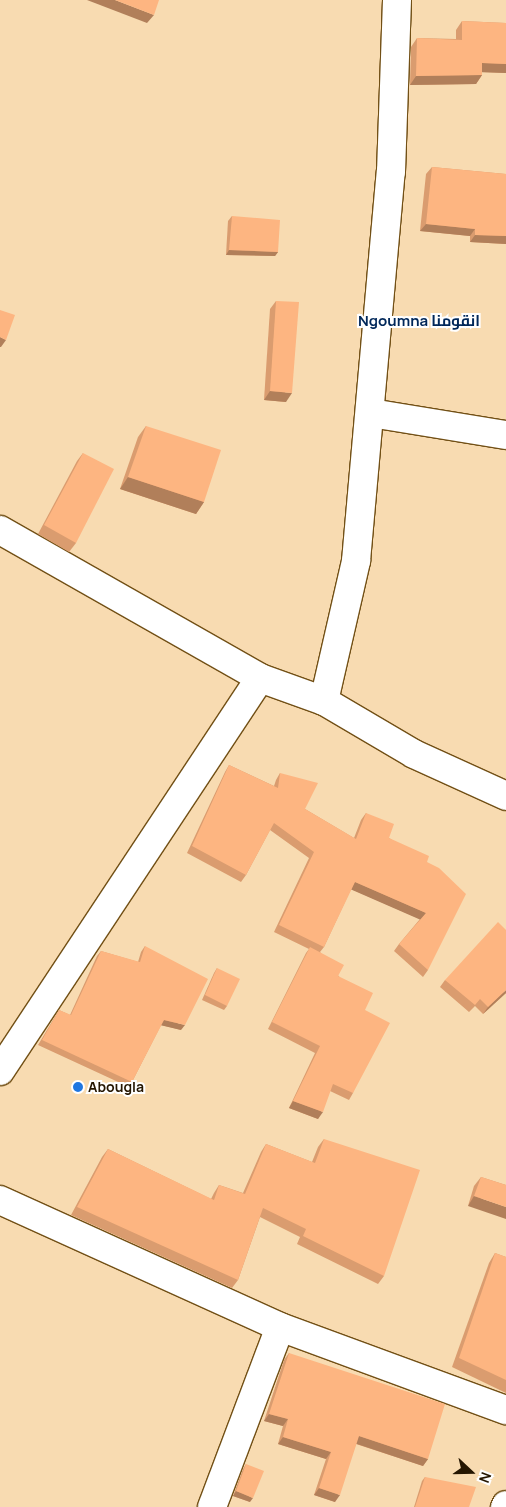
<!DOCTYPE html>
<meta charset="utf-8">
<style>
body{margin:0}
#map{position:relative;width:506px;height:1507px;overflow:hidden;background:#f8dbb1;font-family:Manrope,Cairo,sans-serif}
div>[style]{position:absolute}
.roads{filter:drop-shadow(1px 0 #725016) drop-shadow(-1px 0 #725016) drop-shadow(0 1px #725016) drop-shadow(0 -1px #725016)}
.minor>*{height:28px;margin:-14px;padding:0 14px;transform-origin:14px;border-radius:14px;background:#fff}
.wall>*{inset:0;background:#da9c6f}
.shaded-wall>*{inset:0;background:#b17f5a}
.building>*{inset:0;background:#fdb581}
.dots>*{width:14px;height:14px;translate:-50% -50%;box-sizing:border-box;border:2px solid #fff;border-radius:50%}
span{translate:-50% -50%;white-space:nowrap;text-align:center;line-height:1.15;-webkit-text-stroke:4px #fff;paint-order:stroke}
.poi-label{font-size:14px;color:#251601;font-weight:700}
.left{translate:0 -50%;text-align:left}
.neighbourhood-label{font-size:15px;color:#002759;font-weight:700}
.north{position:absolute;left:446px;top:1447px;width:50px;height:50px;-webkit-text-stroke:4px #fff;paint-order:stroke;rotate:111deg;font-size:14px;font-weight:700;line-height:20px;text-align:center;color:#251601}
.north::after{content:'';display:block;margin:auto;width:18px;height:22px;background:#251601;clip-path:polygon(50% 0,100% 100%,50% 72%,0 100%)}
</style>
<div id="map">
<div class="roads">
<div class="minor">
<i style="left:371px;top:413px;width:137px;rotate:9.3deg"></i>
<i style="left:0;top:530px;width:299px;rotate:29.6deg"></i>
<i style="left:260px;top:678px;width:68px;rotate:19.8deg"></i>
<i style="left:324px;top:701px;width:104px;rotate:30.5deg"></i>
<i style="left:414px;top:754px;width:101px;rotate:24.5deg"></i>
<i style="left:324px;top:701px;width:144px;rotate:-77.1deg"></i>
<i style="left:356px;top:561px;width:391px;rotate:-84.9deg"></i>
<i style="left:391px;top:172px;width:172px;rotate:-88deg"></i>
<i style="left:0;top:1071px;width:471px;rotate:-56.5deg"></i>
<i style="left:0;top:1200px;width:307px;rotate:24.4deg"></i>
<i style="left:280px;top:1327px;width:241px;rotate:20.2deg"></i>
<i style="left:212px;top:1507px;width:192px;rotate:-69.3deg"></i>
<i style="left:505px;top:1507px;width:2px;rotate:-63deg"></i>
</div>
</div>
<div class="wall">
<i style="clip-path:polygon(462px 21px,506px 23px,506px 73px,482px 72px,482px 75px,476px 84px,410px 85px,411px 47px,417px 38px,456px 39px,456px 30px)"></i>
<i style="clip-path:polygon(432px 167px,506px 174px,506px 244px,470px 242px,470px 236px,420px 231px,426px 174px)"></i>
<i style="clip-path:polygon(232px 216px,278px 252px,275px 256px,226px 255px,228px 221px)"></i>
<i style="clip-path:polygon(276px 301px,286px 402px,264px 400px,270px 309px)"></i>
<i style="clip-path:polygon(146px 426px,204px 502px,196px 514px,120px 489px,138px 437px)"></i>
<i style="clip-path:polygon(83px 453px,76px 543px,69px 552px,38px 534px,77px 461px)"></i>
<i style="clip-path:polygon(229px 765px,274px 786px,276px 780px,280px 773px,305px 809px,354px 838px,361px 820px,366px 813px,389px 838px,427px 862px,428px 970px,423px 977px,394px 951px,399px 944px,420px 919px,351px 889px,324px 947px,320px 952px,365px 1010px,353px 1093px,349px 1100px,330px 1091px,318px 1119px,289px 1108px,315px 1053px,268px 1029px,306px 953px,309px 949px,274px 932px,309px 858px,270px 830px,246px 875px,241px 882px,187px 853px,225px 772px)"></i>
<i style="clip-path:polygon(145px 946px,181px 1030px,161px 1025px,132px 1082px,129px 1087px,38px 1045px,59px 1010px,70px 1015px,97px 956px,101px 951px,138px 962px,141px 952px)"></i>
<i style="clip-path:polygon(217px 968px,227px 1006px,224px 1010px,202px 1000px,214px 973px)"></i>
<i style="clip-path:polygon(445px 980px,506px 993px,483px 1014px,475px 1006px,469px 1012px,440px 987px)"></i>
<i style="clip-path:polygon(324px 1139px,384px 1276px,378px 1284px,297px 1244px,300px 1237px,260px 1217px,238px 1280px,232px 1288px,71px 1215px,102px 1157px,108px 1149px,211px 1199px,214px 1193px,219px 1185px,243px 1193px,261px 1152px,266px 1144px,312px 1162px,318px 1147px)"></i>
<i style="clip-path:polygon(481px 1177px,506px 1185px,468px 1206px,474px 1186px)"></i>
<i style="clip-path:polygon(495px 1253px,506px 1257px,506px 1393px,452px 1367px,489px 1263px)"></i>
<i style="clip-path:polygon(289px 1353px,428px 1459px,423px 1466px,356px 1444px,335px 1502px,314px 1495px,326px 1459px,278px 1444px,283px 1426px,264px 1421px,284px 1360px)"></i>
<i style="clip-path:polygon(246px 1464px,250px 1502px,233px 1496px,243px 1469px)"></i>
<i style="clip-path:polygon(425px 1477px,469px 1507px,414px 1507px,422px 1481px)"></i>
</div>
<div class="shaded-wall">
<i style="clip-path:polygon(87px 0,115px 0,154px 15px,147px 23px)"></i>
<i style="clip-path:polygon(482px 63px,506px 64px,506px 73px,476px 72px)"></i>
<i style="clip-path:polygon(482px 75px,476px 84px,410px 85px,416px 76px)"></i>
<i style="clip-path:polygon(426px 224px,475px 229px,470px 236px,420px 231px)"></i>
<i style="clip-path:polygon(475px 235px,506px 236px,506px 244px,470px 242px)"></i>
<i style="clip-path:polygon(229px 250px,278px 252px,275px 256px,226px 255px)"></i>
<i style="clip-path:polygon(0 337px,6px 340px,1px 347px,0 347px)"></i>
<i style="clip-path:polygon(270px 391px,292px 393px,286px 402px,264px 400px)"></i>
<i style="clip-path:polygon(128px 477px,204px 502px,196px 514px,120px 489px)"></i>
<i style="clip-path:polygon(355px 882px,426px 913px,421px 920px,350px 889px)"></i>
<i style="clip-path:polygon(506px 990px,506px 993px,483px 1014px,488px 1007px)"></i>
<i style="clip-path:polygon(164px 1020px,185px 1025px,181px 1030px,160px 1025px)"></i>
<i style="clip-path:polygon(293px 1101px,323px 1112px,318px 1119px,289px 1108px)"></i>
<i style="clip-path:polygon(474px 1196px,506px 1207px,506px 1219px,468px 1206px)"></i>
<i style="clip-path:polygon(269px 1414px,288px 1419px,283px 1426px,264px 1421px)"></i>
<i style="clip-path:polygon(359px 1436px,428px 1459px,423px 1466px,354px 1443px)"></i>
<i style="clip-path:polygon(283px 1437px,331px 1452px,326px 1459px,278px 1444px)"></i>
<i style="clip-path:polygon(319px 1488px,340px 1495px,335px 1502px,314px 1495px)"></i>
<i style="clip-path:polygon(236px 1491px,253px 1498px,250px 1502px,233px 1496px)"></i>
</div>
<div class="building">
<i style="clip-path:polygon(115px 0,159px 0,154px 15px)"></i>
<i style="clip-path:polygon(462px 21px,506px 23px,506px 64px,482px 63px,482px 75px,416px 76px,417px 38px,462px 40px)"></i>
<i style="clip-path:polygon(432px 167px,506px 174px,506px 236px,475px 235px,475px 229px,426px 224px)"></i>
<i style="clip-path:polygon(232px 216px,280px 220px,278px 252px,229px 250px)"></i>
<i style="clip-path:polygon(276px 301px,299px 302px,292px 393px,270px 391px)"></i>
<i style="clip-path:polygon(0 310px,15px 315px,6px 340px,0 337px)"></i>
<i style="clip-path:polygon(146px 426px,221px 450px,204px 502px,128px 477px)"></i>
<i style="clip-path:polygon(83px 453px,114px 469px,76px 543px,44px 525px)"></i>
<i style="clip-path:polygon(229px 765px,278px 788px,280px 773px,318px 783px,305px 809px,356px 839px,366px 813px,394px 824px,389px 838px,429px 856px,427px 862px,439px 868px,466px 894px,428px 970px,399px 944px,426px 913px,355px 882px,324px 947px,279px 925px,314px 852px,274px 823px,246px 875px,192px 846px)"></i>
<i style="clip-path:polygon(498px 922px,506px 930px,506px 990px,488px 1007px,480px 999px,475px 1005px,445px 980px)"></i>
<i style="clip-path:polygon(145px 946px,208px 979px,185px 1025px,164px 1020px,132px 1082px,42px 1040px,59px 1010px,71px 1015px,101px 951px,140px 962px)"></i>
<i style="clip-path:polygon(310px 947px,344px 965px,338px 976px,373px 993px,365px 1010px,390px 1023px,353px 1093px,333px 1084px,323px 1112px,293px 1101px,320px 1046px,272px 1022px)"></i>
<i style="clip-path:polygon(217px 968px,240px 979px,227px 1006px,205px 995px)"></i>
<i style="clip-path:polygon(324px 1139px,420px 1170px,384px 1276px,303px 1236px,306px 1229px,263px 1208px,238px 1280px,77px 1207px,108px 1149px,214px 1200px,219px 1185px,245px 1194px,266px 1144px,315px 1163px)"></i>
<i style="clip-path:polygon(481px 1177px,506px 1185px,506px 1207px,474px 1196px)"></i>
<i style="clip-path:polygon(495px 1253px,506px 1257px,506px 1380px,459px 1358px)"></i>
<i style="clip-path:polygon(289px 1353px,445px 1404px,428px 1459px,359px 1436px,340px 1495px,319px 1488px,331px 1452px,283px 1437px,288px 1419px,269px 1414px)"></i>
<i style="clip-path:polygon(246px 1464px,264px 1471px,253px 1498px,236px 1491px)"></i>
<i style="clip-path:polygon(425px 1477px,476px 1487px,469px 1507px,415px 1507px)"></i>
</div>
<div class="dots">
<i style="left:78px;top:1087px;background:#1f76e0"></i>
</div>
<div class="poi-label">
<span class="left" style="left:88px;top:1087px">Abougla</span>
</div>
<div class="neighbourhood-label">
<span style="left:419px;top:321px">Ngoumna انقومنا</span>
</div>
<div class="north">N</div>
</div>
